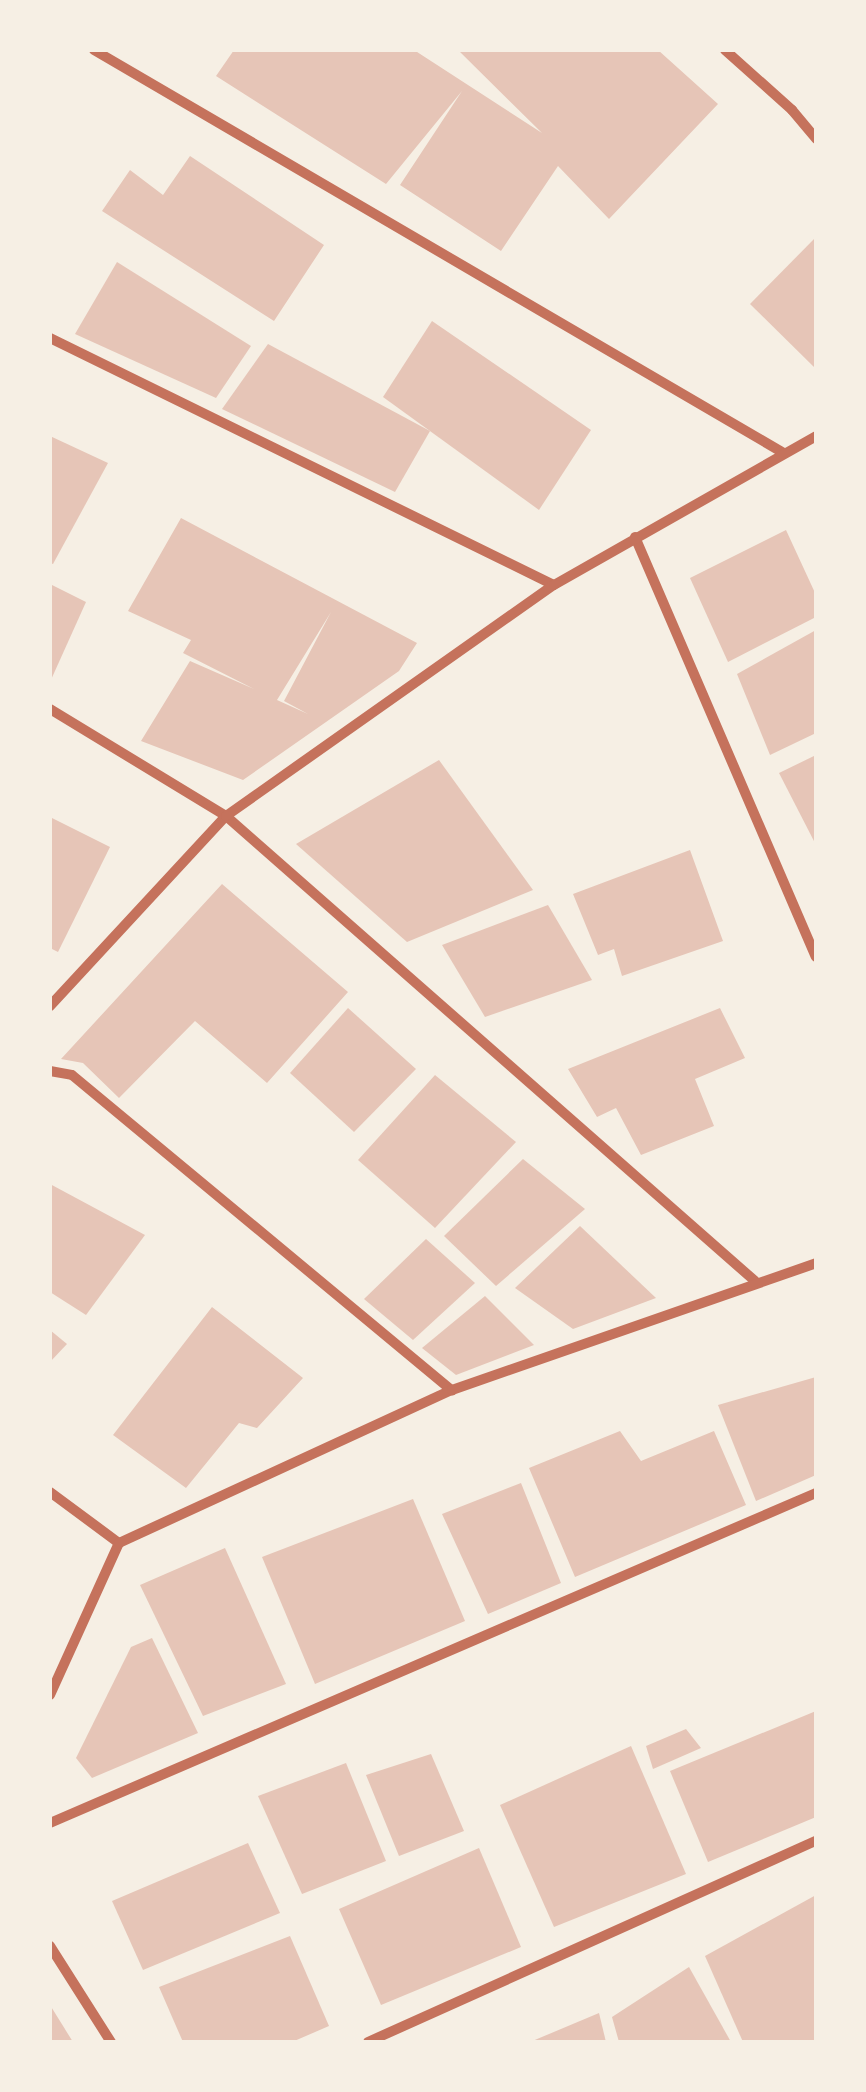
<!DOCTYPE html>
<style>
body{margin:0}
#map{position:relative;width:866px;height:2092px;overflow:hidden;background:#f6efe4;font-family:"PT Sans",sans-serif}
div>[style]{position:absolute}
.building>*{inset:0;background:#e6c5b7}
.minor>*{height:10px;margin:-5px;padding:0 5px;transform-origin:5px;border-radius:5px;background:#c5725c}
span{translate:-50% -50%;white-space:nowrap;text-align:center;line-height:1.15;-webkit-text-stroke:8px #f6efe4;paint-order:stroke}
.frame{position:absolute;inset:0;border:52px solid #f6efe4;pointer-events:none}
</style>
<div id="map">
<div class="building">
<i style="clip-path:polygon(234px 50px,414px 50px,542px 133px,458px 50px,658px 50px,718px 104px,609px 219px,558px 166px,501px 251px,400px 185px,462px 91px,386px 184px,216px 76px)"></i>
<i style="clip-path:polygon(190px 156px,324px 245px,274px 321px,102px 211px,130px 170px,163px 195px)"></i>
<i style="clip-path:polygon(816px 237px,816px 369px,750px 304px)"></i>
<i style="clip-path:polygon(117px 262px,251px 346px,216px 398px,75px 334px)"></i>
<i style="clip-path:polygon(432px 321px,591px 430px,539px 510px,383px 397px)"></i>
<i style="clip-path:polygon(268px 344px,430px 431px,395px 492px,222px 409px)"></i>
<i style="clip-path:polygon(50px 436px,108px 463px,53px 564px,50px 563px)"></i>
<i style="clip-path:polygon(evenodd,181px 518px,417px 643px,399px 671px,243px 780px,141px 741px,190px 661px,254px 689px,183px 653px,191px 640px,128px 611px,181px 518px,331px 612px,284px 701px,308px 714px,277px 700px,331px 612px)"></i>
<i style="clip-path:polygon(786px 530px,816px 595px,816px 617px,728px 662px,690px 578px)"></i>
<i style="clip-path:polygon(50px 584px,86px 602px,50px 682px)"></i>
<i style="clip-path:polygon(816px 630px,816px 733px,770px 755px,737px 674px)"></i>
<i style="clip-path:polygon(816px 755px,816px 845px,779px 773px)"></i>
<i style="clip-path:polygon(439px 760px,533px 890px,407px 942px,296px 844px)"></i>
<i style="clip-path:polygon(50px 817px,110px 847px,58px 952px,50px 948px)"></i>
<i style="clip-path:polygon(690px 850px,723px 941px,622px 976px,614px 949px,598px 955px,573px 894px)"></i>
<i style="clip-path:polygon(222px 884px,348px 992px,267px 1083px,195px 1021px,119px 1098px,83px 1063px,61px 1059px)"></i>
<i style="clip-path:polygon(548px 905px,592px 980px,485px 1017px,442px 945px)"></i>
<i style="clip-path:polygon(348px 1008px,416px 1069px,354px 1132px,290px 1073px)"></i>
<i style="clip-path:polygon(720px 1008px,745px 1058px,695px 1079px,714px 1126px,641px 1155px,616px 1108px,597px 1117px,568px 1069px)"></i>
<i style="clip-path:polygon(435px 1075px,516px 1142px,435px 1228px,358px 1160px)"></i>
<i style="clip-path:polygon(523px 1159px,585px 1209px,496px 1286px,444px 1236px)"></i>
<i style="clip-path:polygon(50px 1184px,145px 1235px,86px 1315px,50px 1292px)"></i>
<i style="clip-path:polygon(580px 1226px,656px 1298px,573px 1329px,515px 1288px)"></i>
<i style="clip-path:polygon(426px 1239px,475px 1283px,413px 1340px,364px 1299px)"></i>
<i style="clip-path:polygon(485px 1296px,534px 1345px,456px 1375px,422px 1348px)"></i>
<i style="clip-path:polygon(212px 1307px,303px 1378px,257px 1428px,239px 1423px,186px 1488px,113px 1435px)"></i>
<i style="clip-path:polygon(50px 1330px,67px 1344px,50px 1362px)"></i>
<i style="clip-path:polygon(816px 1377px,816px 1475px,756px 1501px,718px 1405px)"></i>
<i style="clip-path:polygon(620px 1431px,641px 1461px,714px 1431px,746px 1505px,575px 1577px,529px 1468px)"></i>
<i style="clip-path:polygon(521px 1483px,561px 1583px,488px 1614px,442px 1514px)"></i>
<i style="clip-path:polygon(413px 1499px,465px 1621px,315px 1684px,262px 1557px)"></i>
<i style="clip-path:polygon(225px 1548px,286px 1684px,203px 1716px,140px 1585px)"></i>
<i style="clip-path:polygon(152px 1638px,198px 1733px,92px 1778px,76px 1758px,131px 1647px)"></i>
<i style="clip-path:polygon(816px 1711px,816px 1817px,708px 1862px,670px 1771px)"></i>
<i style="clip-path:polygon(686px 1729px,701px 1748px,653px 1769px,646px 1746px)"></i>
<i style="clip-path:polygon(631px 1746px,686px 1874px,554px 1927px,500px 1805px)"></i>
<i style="clip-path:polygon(431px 1754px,464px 1831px,399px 1856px,366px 1775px)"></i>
<i style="clip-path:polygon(346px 1763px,386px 1861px,302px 1894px,258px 1796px)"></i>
<i style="clip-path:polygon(248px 1843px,280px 1913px,143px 1970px,112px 1901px)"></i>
<i style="clip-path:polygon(479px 1848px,521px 1947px,381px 2005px,339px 1909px)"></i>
<i style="clip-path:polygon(816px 1895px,816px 2042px,743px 2042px,705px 1956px)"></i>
<i style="clip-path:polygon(290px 1936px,329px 2026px,292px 2042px,183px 2042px,159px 1987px)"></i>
<i style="clip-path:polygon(689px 1967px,731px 2042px,619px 2042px,612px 2017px)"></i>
<i style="clip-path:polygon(50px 2005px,73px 2042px,50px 2042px)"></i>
<i style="clip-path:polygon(599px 2013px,606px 2042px,530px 2042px)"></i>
</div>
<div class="minor">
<i style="left:94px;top:50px;width:797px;rotate:30.3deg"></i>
<i style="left:725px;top:50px;width:90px;rotate:41.8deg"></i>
<i style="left:792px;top:110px;width:38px;rotate:50deg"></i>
<i style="left:50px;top:338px;width:561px;rotate:26.11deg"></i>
<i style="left:635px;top:537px;width:457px;rotate:66.7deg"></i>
<i style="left:50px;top:709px;width:206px;rotate:31.3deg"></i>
<i style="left:226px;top:816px;width:704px;rotate:41.32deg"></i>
<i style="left:50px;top:1006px;width:259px;rotate:-47.2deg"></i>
<i style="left:226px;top:816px;width:401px;rotate:-35.2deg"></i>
<i style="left:554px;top:585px;width:301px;rotate:-29.6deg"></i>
<i style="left:50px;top:1071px;width:22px;rotate:10deg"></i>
<i style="left:72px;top:1075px;width:494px;rotate:39.7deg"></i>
<i style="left:50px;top:1492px;width:86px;rotate:36.5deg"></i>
<i style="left:50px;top:1695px;width:167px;rotate:-65.6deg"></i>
<i style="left:119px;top:1543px;width:366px;rotate:-24.7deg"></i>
<i style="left:452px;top:1390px;width:386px;rotate:-19.2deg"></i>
<i style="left:50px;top:1823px;width:834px;rotate:-23.31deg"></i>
<i style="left:50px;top:1946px;width:114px;rotate:57.6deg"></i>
<i style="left:368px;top:2042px;width:491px;rotate:-24.2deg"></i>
</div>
<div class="frame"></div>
</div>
